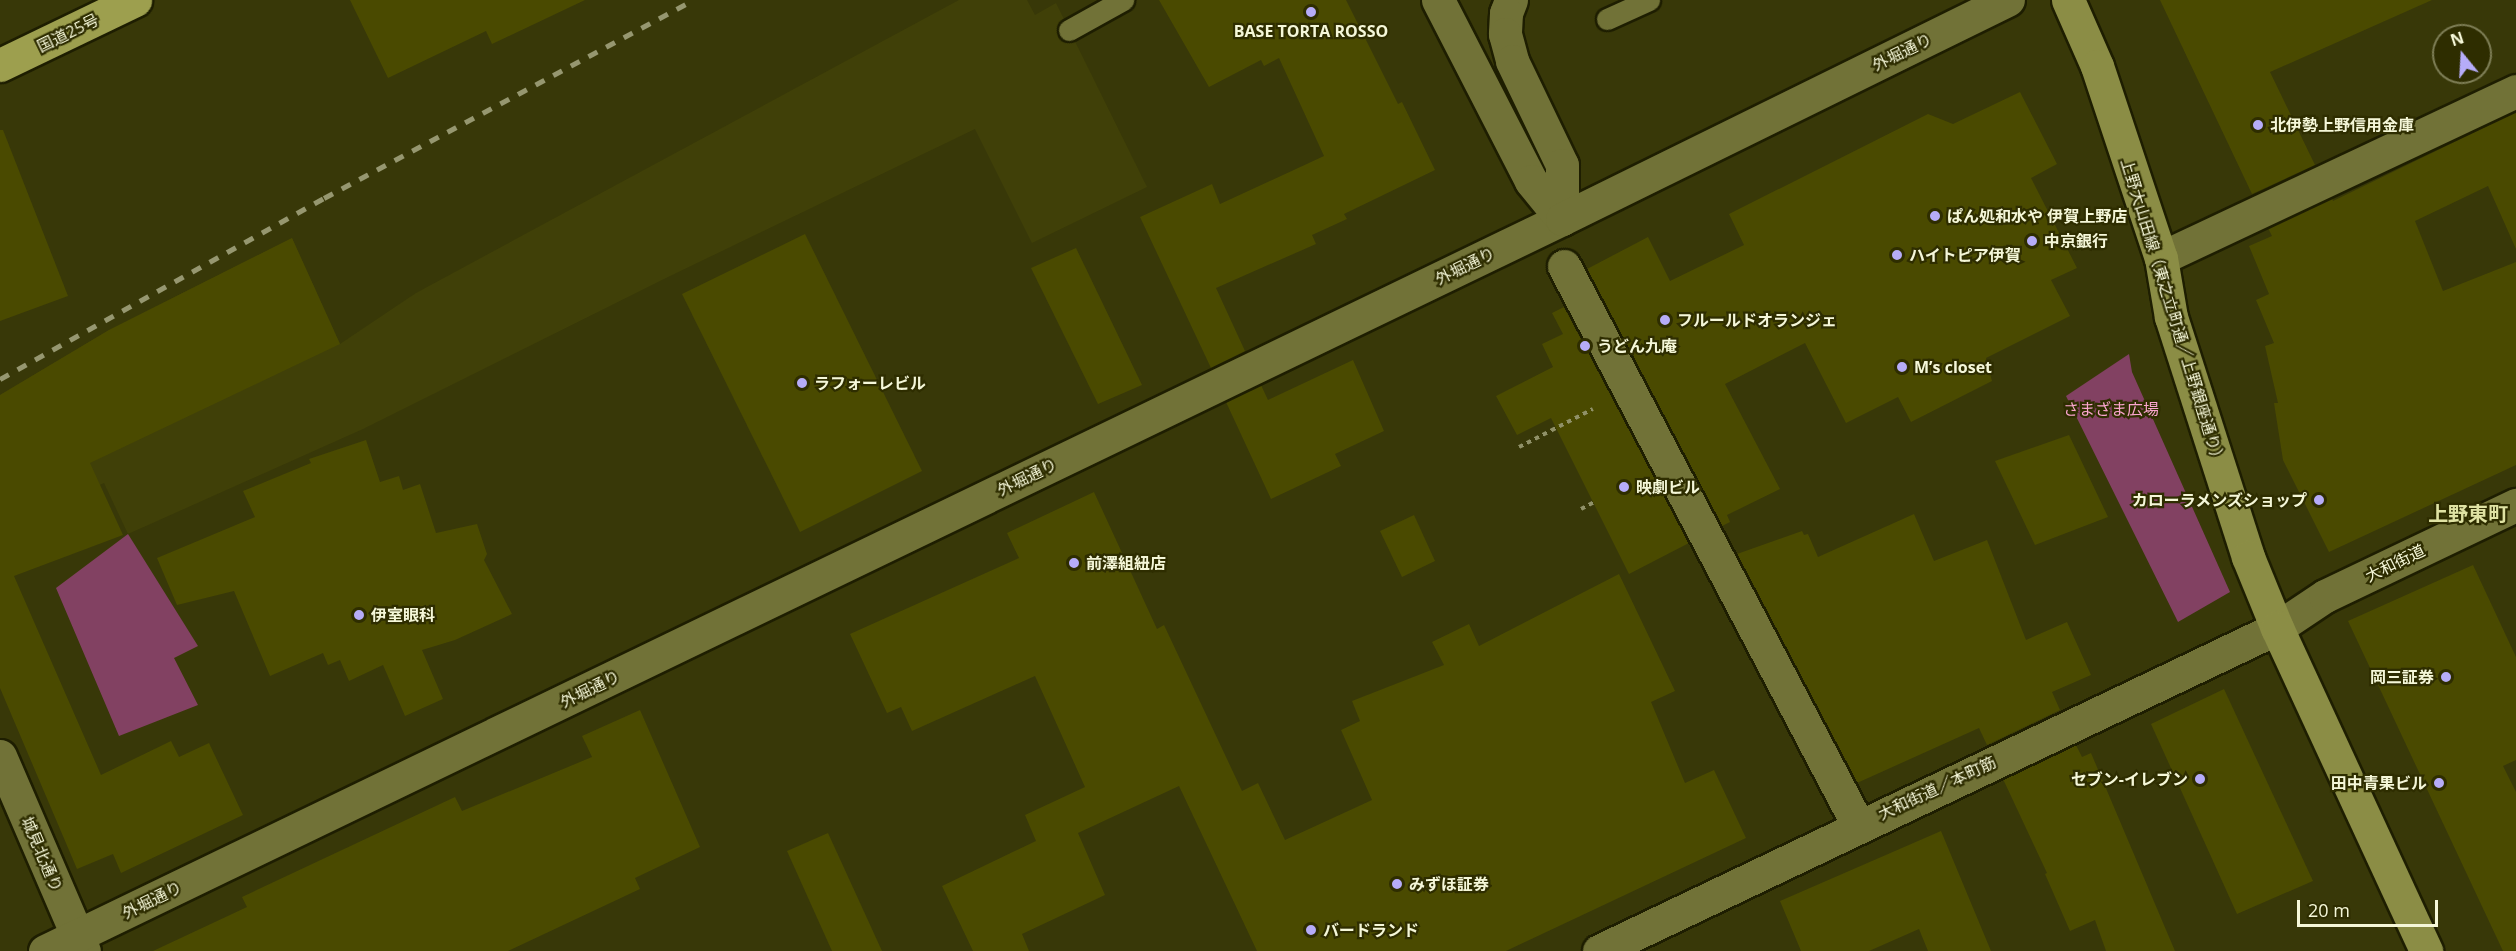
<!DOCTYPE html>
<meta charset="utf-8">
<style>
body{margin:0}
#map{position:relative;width:2516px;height:951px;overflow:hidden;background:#383808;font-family:"Open Sans","Noto Sans JP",sans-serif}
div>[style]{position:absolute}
.built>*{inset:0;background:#404008}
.green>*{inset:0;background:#824162}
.building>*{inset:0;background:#4a4a00}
.path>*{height:4px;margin-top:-2px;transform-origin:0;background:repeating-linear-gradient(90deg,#909168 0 4.5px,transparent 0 9px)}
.roads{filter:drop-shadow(2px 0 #1e1e01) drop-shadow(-2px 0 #1e1e01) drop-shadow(0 2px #1e1e01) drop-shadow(0 -2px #1e1e01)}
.lane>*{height:21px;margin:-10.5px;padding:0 10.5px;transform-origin:10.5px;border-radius:10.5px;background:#717237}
.street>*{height:33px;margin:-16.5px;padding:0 16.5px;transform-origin:16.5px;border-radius:16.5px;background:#717237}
.secondary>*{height:33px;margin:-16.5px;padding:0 16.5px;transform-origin:16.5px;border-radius:16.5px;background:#717237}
.primary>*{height:33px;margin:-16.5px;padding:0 16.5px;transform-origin:16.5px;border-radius:16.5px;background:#8b8d45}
.highway>*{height:33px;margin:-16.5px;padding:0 16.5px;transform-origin:16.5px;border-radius:16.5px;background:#9d9f4e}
.rail>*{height:4.5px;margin-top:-2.25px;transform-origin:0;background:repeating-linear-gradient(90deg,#969770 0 10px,transparent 0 20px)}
.dots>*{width:16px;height:16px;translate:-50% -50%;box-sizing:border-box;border:3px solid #2e2d00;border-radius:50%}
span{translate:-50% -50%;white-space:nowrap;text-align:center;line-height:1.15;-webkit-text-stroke:4.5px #2e2d00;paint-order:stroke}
.poi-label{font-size:16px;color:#f5f7d8;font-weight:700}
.left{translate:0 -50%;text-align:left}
.right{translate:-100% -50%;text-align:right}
.street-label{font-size:16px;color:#f5f7d8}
.park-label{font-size:16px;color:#faa5ce}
.quarter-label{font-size:20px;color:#dfe2a3;font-weight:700}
.north{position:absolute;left:2432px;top:24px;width:60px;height:60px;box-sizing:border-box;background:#2e2d00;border:2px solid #7e7e56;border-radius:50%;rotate:342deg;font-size:16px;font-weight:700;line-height:24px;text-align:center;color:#f5f7d8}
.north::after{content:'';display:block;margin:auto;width:21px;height:27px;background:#b6acf8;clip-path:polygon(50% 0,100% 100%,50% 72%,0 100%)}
.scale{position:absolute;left:2297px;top:900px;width:141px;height:27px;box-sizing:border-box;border:3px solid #f5f7d8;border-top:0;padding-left:8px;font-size:18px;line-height:21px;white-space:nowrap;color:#f5f7d8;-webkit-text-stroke:4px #2e2d00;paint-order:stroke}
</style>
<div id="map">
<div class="built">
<i style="clip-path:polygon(959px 0,1027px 0,1035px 15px,1056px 3px,1147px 187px,1032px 243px,975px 129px,666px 278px,363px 429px,128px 534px,104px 483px,8px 525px,0 395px,109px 330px,292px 238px,340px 344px,416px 293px)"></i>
</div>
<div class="green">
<i style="clip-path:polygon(2129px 354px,2132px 372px,2230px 592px,2178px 622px,2066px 396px)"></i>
<i style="clip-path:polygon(128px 534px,198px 646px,174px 658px,198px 705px,119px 736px,56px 588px)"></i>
</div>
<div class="building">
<i style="clip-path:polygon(350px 0,585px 0,492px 44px,486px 31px,388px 78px)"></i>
<i style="clip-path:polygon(1159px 0,1346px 0,1398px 104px,1402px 102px,1435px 170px,1344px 214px,1347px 219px,1312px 235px,1316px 244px,1216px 288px,1245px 351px,1211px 368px,1140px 217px,1212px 184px,1220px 204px,1324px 156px,1279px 58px,1264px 66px,1261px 60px,1209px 87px)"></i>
<i style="clip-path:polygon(2160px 0,2432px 0,2270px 72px,2315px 165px,2252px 194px)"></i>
<i style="clip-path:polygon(2020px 92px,2057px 164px,2031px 178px,2077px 268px,2051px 280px,2070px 316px,1986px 358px,1992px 381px,1911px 422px,1898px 397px,1846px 423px,1805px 343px,1725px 384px,1780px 489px,1727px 515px,1730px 522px,1722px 526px,1587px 269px,1648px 237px,1670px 281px,1744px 245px,1729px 214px,1928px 114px,1953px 124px)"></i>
<i style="clip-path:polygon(2516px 112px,2516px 249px,2488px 186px,2415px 221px,2443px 291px,2516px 262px,2516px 465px,2329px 552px,2283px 460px,2274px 403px,2278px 403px,2265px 346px,2274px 343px,2256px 300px,2269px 294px,2249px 246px,2272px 236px,2268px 228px,2332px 198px,2333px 201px)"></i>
<i style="clip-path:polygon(0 130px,3px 130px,68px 296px,0 321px)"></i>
<i style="clip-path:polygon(805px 234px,922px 471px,800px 532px,682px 294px)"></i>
<i style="clip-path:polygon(292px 238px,340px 344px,90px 463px,123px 535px,14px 576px,101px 775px,171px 741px,179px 757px,209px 743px,243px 815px,121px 873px,113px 854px,77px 869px,0 688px,0 395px,109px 330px)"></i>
<i style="clip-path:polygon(1076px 248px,1142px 385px,1098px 404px,1031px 268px)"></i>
<i style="clip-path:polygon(1564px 307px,1689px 543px,1629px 574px,1551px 418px,1517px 435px,1496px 396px,1553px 367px,1542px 344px,1563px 334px,1552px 313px)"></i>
<i style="clip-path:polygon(1353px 360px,1384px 431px,1335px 454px,1341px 466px,1271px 499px,1226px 402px,1261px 385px,1268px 400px)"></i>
<i style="clip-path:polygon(2069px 435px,2108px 517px,2035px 545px,1995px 461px)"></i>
<i style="clip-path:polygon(366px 440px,380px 482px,399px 476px,403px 490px,420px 484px,436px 533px,477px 524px,487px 554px,484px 560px,512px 614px,455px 640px,422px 650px,443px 699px,405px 716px,383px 665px,349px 681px,340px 660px,328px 665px,323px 653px,270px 676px,234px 591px,177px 605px,157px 558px,255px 517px,243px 491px,311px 463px,309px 459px)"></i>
<i style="clip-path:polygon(1094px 492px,1157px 629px,1164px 625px,1242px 791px,1258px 783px,1285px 840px,1372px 800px,1341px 730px,1360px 721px,1352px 701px,1444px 665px,1432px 642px,1469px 624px,1479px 646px,1619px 574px,1675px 691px,1651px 702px,1685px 783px,1714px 770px,1746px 838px,1506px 951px,1257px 951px,1179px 786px,1078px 833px,1105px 895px,1022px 934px,1029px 951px,973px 951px,942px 886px,1036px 841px,1025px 815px,1085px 787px,1035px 676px,912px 731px,901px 707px,887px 713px,850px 634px,1019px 558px,1007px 533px)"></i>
<i style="clip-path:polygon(1914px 514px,1934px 561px,1987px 540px,2026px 640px,2067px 622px,2091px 675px,2052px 692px,2060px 710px,1987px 745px,1979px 728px,1857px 783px,1737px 554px,1802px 531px,1804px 535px,1808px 534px,1818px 557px)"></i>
<i style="clip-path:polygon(1414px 515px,1435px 561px,1402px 577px,1380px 531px)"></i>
<i style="clip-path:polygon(2473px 565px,2516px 657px,2516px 760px,2503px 766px,2516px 792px,2516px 951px,2503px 951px,2348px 621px)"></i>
<i style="clip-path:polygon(2224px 689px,2313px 881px,2237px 914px,2151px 724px)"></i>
<i style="clip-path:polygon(640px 710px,700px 847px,635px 878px,640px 889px,508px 951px,153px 951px,247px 907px,242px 897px,455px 797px,462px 811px,592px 757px,582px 736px)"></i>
<i style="clip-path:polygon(2076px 745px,2082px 757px,2091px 753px,2175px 951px,2106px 951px,2095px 920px,2070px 931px,2045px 874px,2047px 873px,2003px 779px)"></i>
<i style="clip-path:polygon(1941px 831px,1991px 951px,1928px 951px,1919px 929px,1869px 951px,1801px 951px,1780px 901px)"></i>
<i style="clip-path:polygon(828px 833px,882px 951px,832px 951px,787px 851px)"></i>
</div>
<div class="path">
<i style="left:1519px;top:447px;width:83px;rotate:-27.2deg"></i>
<i style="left:1581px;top:509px;width:15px;rotate:-28deg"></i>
</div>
<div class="roads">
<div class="lane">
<i style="left:1607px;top:19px;width:46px;rotate:-24.3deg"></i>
<i style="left:1069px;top:30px;width:62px;rotate:-29.1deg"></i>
</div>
<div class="street">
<i style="left:2161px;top:258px;width:392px;rotate:-25.2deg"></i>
<i style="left:1564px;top:266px;width:632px;rotate:62.26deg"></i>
<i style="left:0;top:756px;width:212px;rotate:66.7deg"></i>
<i style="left:45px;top:951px;width:1684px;rotate:-25.76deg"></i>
<i style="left:1599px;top:951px;width:751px;rotate:-25.47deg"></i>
<i style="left:2277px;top:628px;width:58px;rotate:-33.7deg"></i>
<i style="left:2325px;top:596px;width:212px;rotate:-25.5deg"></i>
</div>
<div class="secondary">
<i style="left:1438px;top:0;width:203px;rotate:62.8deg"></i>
<i style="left:1531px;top:181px;width:49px;rotate:50.8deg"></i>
<i style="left:1511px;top:0;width:14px;rotate:111deg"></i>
<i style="left:1506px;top:13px;width:21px;rotate:93deg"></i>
<i style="left:1505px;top:34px;width:28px;rotate:75deg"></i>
<i style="left:1512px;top:61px;width:115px;rotate:64.3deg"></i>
<i style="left:1562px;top:165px;width:54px;rotate:90deg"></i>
<i style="left:1562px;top:219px;width:497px;rotate:-26.2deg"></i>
</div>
<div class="primary">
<i style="left:2068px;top:0;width:72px;rotate:66.3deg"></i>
<i style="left:2097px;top:66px;width:202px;rotate:71.6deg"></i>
<i style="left:2161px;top:258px;width:60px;rotate:80.4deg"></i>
<i style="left:2171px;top:317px;width:252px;rotate:72.2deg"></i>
<i style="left:2248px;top:557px;width:77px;rotate:67.8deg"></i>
<i style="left:2277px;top:628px;width:356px;rotate:65.2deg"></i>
</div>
<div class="highway">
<i style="left:0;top:65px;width:150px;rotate:-25.7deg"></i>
</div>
</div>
<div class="rail">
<i style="left:0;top:379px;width:371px;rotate:-29.2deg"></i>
<i style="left:324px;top:198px;width:420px;rotate:-28.2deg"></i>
</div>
<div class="dots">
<i style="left:1311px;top:12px;background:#b6acf8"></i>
<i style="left:2258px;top:125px;background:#b6acf8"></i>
<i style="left:1935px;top:216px;background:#b6acf8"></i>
<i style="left:2032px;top:241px;background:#b6acf8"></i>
<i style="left:1897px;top:255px;background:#b6acf8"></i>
<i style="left:1665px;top:320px;background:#b6acf8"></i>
<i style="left:1585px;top:346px;background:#b6acf8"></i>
<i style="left:1902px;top:367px;background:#b6acf8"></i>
<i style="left:802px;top:383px;background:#b6acf8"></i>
<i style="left:1624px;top:487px;background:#b6acf8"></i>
<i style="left:2319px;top:500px;background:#b6acf8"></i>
<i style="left:1074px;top:563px;background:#b6acf8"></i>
<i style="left:359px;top:615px;background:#b6acf8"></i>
<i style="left:2446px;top:677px;background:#b6acf8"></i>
<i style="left:2200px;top:779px;background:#b6acf8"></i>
<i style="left:2439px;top:783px;background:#b6acf8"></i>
<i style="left:1397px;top:884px;background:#b6acf8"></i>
<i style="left:1311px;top:930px;background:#b6acf8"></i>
</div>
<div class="poi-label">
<span style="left:1311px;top:31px">BASE TORTA ROSSO</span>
<span class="left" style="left:2270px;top:125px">北伊勢上野信用金庫</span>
<span class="left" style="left:1947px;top:216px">ぱん処和水や 伊賀上野店</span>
<span class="left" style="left:2044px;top:241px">中京銀行</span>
<span class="left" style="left:1909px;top:255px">ハイトピア伊賀</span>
<span class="left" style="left:1677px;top:320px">フルールドオランジェ</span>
<span class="left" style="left:1597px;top:346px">うどん九庵</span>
<span class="left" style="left:1914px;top:367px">M’s closet</span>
<span class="left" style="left:814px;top:383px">ラフォーレビル</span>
<span class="left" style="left:1636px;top:487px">映劇ビル</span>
<span class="right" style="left:2307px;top:500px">カローラメンズショップ</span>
<span class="left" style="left:1086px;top:563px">前澤組紐店</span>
<span class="left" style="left:371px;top:615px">伊室眼科</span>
<span class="right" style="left:2434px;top:677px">岡三証券</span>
<span class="right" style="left:2188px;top:779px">セブン-イレブン</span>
<span class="right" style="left:2427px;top:783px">田中青果ビル</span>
<span class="left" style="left:1409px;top:884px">みずほ証券</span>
<span class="left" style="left:1323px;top:930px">バードランド</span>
</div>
<div class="street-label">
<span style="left:68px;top:33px;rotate:-26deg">国道25号</span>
<span style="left:1902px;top:52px;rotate:-26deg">外堀通り</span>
<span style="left:1465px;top:266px;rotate:-26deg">外堀通り</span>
<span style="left:2173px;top:312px;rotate:73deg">上野大山田線（東之立町通／上野銀座通り）</span>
<span style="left:1027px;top:477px;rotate:-26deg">外堀通り</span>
<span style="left:2395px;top:563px;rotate:-26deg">大和街道</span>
<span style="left:590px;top:689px;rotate:-26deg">外堀通り</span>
<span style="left:1937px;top:788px;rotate:-25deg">大和街道／本町筋</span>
<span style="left:42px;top:854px;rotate:67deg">城見北通り</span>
<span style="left:152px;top:900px;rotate:-26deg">外堀通り</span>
</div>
<div class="park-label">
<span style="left:2111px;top:409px">さまざま広場</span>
</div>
<div class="quarter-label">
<span style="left:2468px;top:513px">上野東町</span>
</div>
<div class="north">N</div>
<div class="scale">20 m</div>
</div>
